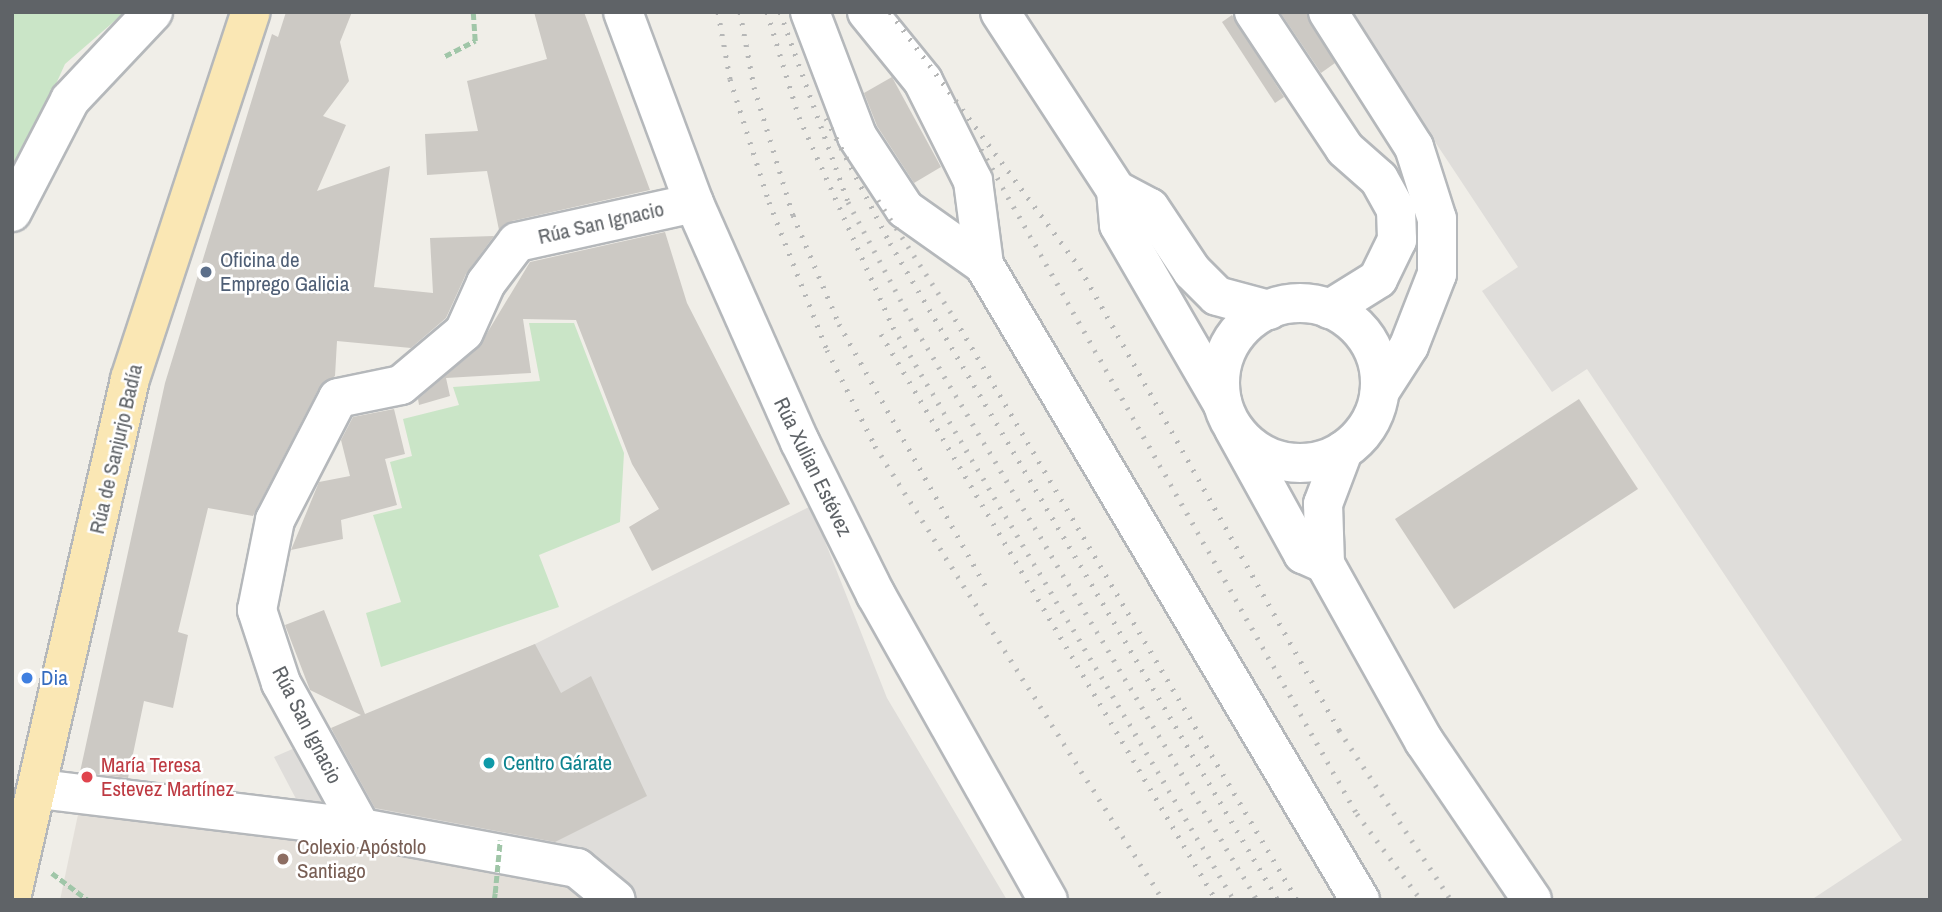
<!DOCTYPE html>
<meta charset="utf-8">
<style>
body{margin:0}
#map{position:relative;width:1942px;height:912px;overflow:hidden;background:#f0eee8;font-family:"Archivo Narrow",sans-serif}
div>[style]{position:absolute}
.industrial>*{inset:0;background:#dfddda}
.education>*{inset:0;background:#e3dfd9}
.green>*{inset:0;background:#cae5c7}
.building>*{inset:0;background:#ccc9c4}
.path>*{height:4.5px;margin-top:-2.25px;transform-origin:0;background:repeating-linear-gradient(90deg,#a0c6a8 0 7px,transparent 0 10.5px)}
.roads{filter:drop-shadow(2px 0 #b5b8bb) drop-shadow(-2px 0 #b5b8bb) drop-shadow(0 2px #b5b8bb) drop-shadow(0 -2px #b5b8bb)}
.minor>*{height:38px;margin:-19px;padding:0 19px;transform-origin:19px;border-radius:19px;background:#fff}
.minor>.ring{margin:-19px;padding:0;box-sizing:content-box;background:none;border:38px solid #fff;border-radius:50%}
.major>*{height:38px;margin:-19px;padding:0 19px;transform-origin:19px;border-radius:19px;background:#fae7b4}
.rail>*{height:5px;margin-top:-2.5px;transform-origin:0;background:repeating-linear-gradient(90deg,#b6b7b7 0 2px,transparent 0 11px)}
.path-bridge>*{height:4.5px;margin-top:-2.25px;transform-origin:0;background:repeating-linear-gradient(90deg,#a0c6a8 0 7px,transparent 0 10.5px)}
.dots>*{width:19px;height:19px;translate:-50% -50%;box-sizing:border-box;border:4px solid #fff;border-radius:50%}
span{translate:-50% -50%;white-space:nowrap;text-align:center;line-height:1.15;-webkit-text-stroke:5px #fff;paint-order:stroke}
.street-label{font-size:21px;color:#5f6367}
.service-label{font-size:21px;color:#4e5e75}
.left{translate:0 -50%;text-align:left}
.shop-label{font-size:21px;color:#366cbe}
.culture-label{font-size:21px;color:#0d838f}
.health-label{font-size:21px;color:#be3a42}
.education-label{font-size:21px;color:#785e54}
.frame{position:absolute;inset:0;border:14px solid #5f6367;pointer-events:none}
</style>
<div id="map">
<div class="industrial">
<i style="clip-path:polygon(1349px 12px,1930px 12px,1930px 900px,1811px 900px,1902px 840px,1587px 369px,1552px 392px,1482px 291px,1518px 267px)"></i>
<i style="clip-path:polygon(811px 506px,887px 698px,1007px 900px,607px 900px,314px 833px,274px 757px,535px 644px)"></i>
</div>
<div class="education">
<i style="clip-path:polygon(80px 805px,552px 870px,607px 900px,60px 900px)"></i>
</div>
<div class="green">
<i style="clip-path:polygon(12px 12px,125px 12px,65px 64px,12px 181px)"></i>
<i style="clip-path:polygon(529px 323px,574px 323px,624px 453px,620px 522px,539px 555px,559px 607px,381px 667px,366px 613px,401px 602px,373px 515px,402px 508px,390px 462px,412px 456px,403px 419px,459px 405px,453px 387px,540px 381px)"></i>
</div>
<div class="building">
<i style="clip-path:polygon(286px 12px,352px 12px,340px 42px,349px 81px,323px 116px,346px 125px,317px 191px,390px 166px,374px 287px,433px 293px,430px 238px,494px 236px,466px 274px,446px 318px,411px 348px,337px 341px,335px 376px,319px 388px,253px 516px,208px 508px,178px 632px,188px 635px,173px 708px,144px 701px,128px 778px,80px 772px,165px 383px,272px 34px,278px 37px)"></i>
<i style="clip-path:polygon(534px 12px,584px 12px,650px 190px,512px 221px,499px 230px,487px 171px,427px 175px,425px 134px,478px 131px,467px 81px,547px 59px)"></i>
<i style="clip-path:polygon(1280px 12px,1306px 12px,1335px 63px,1321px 73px)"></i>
<i style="clip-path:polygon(1232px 15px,1284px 97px,1275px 103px,1222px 22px)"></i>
<i style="clip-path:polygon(892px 77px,941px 167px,914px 183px,877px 126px,864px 93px)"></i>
<i style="clip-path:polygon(665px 232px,687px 303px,790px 504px,652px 571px,629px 527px,659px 509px,632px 464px,576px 320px,523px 319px,531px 373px,446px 378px,450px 396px,419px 405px,418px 399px,478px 348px,530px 262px)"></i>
<i style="clip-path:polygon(1579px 399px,1638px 489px,1454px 609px,1395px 519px)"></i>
<i style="clip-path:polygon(394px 409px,405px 454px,385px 459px,397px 505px,341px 520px,343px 539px,291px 550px,319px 482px,350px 476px,341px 440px,353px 417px)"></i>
<i style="clip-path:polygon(324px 610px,365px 714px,535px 644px,561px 693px,591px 676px,647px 796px,555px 842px,375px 808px,331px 728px,361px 715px,310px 690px,285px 625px)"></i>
</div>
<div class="path">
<i style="left:445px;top:56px;width:34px;rotate:-27deg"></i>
<i style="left:475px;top:41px;width:29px;rotate:-94deg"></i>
<i style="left:52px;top:873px;width:45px;rotate:36.9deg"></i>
<i style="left:494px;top:900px;width:7px;rotate:-82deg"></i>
</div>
<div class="roads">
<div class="minor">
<i style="left:623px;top:12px;width:204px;rotate:69.6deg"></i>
<i style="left:694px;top:203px;width:261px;rotate:66.1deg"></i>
<i style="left:800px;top:442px;width:171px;rotate:63.6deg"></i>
<i style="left:876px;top:595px;width:350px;rotate:60.6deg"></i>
<i style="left:810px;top:12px;width:133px;rotate:69.2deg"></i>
<i style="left:857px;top:136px;width:87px;rotate:56.7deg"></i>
<i style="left:905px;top:209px;width:97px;rotate:35.3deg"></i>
<i style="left:984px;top:265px;width:738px;rotate:59.37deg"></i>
<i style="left:867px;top:12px;width:89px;rotate:50.9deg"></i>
<i style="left:923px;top:81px;width:112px;rotate:63.4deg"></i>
<i style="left:973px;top:181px;width:85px;rotate:82.5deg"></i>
<i style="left:1000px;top:12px;width:212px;rotate:56.9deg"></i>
<i style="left:1116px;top:190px;width:35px;rotate:85deg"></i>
<i style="left:1119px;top:225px;width:206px;rotate:59.9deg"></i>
<i style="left:1254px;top:12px;width:164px;rotate:56.4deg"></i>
<i style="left:1345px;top:149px;width:45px;rotate:41.4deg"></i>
<i style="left:1379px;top:179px;width:35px;rotate:61deg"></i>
<i style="left:1396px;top:210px;width:30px;rotate:88deg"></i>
<i style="left:1397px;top:240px;width:43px;rotate:116deg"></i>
<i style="left:1378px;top:279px;width:57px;rotate:148deg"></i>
<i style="left:1328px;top:12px;width:160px;rotate:57.5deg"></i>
<i style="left:1414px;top:147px;width:76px;rotate:72.3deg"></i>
<i style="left:1437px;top:219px;width:55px;rotate:90deg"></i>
<i style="left:1437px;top:274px;width:77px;rotate:111.3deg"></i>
<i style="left:1409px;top:346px;width:54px;rotate:122.8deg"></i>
<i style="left:1116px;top:190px;width:38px;rotate:28deg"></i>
<i style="left:1150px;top:208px;width:76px;rotate:56.3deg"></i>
<i style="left:1192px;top:271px;width:35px;rotate:45deg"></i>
<i style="left:1217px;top:296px;width:54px;rotate:15.1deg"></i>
<i style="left:12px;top:212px;width:126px;rotate:-62.6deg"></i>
<i style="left:70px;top:100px;width:121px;rotate:-46.7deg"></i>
<i class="ring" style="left:1220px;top:303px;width:122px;height:122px"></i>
<i style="left:1234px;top:429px;width:143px;rotate:61.1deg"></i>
<i style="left:1303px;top:554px;width:24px;rotate:24deg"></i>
<i style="left:1325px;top:564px;width:203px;rotate:60.8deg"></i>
<i style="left:1424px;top:741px;width:192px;rotate:55.8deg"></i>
<i style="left:1325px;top:564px;width:60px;rotate:-91.9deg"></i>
<i style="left:1323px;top:504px;width:57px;rotate:-69.3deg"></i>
<i style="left:39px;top:789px;width:324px;rotate:6.9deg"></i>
<i style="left:361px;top:828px;width:220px;rotate:10.5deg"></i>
<i style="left:577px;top:868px;width:50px;rotate:39.4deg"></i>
<i style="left:361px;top:828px;width:166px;rotate:-118.9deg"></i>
<i style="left:281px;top:683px;width:77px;rotate:-108.2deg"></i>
<i style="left:257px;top:610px;width:92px;rotate:-78.7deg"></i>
<i style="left:275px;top:520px;width:137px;rotate:-62.7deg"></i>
<i style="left:338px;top:398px;width:64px;rotate:-11.7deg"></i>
<i style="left:401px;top:385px;width:82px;rotate:-40.1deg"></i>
<i style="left:464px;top:332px;width:54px;rotate:-65.8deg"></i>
<i style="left:486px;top:283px;width:51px;rotate:-52.9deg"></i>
<i style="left:517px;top:242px;width:181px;rotate:-12.4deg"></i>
</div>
<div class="major">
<i style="left:12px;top:894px;width:528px;rotate:-77.09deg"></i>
<i style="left:130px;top:379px;width:386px;rotate:-71.8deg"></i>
</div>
</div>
<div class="rail">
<i style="left:718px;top:12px;width:68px;rotate:79.8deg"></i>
<i style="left:730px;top:79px;width:129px;rotate:72.4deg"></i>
<i style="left:769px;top:202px;width:159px;rotate:68.6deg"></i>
<i style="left:827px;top:350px;width:107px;rotate:63.4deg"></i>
<i style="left:875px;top:446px;width:538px;rotate:57.61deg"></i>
<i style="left:740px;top:12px;width:76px;rotate:79.4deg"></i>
<i style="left:754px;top:87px;width:134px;rotate:73.1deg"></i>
<i style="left:793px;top:215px;width:118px;rotate:67.1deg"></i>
<i style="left:839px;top:324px;width:306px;rotate:60.8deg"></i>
<i style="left:767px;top:12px;width:110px;rotate:73.1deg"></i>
<i style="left:799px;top:117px;width:230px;rotate:65.9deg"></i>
<i style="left:893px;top:327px;width:667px;rotate:59.24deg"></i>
<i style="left:780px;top:12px;width:202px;rotate:70.3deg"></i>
<i style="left:848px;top:202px;width:144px;rotate:61.8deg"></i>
<i style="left:916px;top:329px;width:665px;rotate:59.15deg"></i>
<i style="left:890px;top:12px;width:319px;rotate:53.4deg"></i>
<i style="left:1080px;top:268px;width:530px;rotate:60.72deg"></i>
<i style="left:1339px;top:730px;width:204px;rotate:56.6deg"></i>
<i style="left:826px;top:118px;width:140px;rotate:62.9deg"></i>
<i style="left:890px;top:243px;width:763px;rotate:59.44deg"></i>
<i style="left:981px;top:149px;width:764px;rotate:60.52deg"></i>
<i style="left:1357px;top:814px;width:107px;rotate:53.3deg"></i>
<i style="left:878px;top:200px;width:142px;rotate:57.1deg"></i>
<i style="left:955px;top:319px;width:674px;rotate:59.52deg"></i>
<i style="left:881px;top:334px;width:658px;rotate:59.38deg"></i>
</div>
<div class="path-bridge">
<i style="left:495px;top:893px;width:53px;rotate:-84.6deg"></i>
</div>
<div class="dots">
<i style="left:206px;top:272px;background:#5c6f8a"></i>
<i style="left:27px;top:678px;background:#3f7fe0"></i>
<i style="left:489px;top:763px;background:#0f9aa8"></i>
<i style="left:87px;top:777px;background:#e0444e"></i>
<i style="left:283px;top:859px;background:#8d6e63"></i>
</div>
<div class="street-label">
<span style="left:601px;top:223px;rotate:-13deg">Rúa San Ignacio</span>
<span style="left:116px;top:449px;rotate:-77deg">Rúa de Sanjurjo Badía</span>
<span style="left:813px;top:467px;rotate:64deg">Rúa Xulian Estévez</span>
<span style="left:307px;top:725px;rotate:63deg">Rúa San Ignacio</span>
</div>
<div class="service-label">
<span class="left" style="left:220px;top:272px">Oficina de<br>Emprego Galicia</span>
</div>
<div class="shop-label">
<span class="left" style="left:41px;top:678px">Dia</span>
</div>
<div class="culture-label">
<span class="left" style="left:503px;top:763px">Centro Gárate</span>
</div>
<div class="health-label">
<span class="left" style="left:101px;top:777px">María Teresa<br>Estevez Martínez</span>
</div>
<div class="education-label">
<span class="left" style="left:297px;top:859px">Colexio Apóstolo<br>Santiago</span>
</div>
<div class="frame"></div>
</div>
